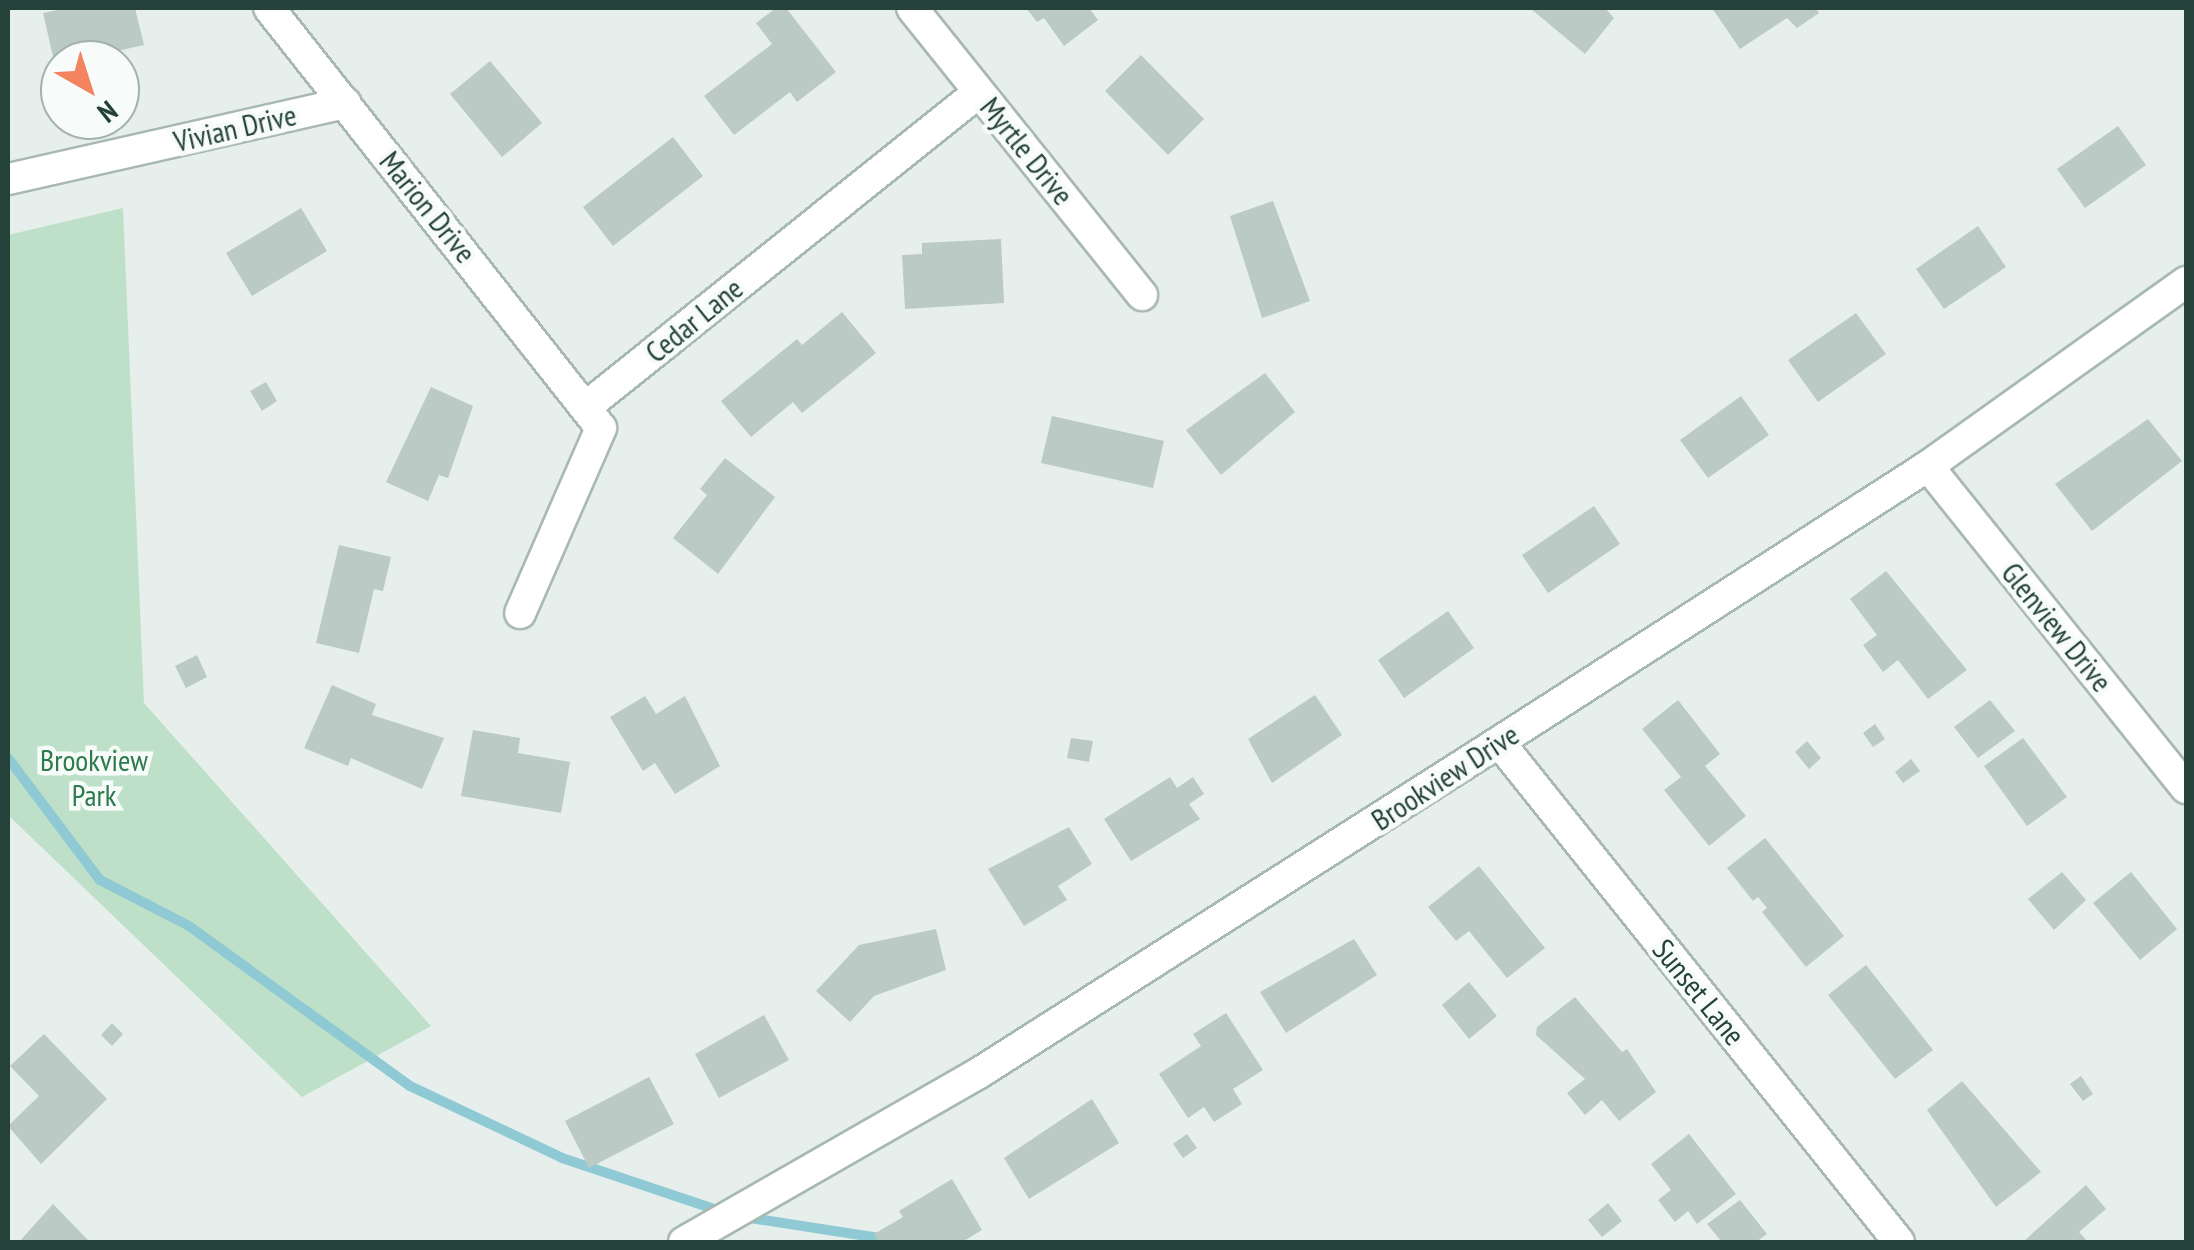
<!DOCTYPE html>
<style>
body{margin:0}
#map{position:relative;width:2194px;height:1250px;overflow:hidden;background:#e6efeb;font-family:"PT Sans Narrow",sans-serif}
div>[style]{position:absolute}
.green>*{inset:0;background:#bfe0c8}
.stream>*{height:10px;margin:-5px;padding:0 5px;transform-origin:5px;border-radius:5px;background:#8ec9d4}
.building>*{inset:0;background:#bbcac4}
.roads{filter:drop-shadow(2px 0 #a8b8b2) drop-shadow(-2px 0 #a8b8b2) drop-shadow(0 2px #a8b8b2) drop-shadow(0 -2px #a8b8b2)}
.minor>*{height:30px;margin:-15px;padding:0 15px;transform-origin:15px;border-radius:15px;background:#fff}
span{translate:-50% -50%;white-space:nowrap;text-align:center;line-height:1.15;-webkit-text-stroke:9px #f7fbf9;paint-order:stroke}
.street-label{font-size:30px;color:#24423a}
.park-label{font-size:30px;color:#2d7a4b}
.frame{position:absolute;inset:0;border:10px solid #24423a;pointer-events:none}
.north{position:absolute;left:40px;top:40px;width:100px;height:100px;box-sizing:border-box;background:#f7fbf9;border:2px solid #a3b1ad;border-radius:50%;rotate:141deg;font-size:28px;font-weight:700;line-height:40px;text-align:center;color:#24423a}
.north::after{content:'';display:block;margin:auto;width:35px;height:45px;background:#f4845f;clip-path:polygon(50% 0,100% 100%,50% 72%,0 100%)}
</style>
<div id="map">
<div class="green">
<i style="clip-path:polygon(123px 208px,144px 703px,431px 1026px,302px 1097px,8px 815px,8px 235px)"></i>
</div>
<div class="stream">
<i style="left:8px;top:758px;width:153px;rotate:53deg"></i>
<i style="left:100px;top:880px;width:100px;rotate:27.3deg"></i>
<i style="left:189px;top:926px;width:273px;rotate:35.9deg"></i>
<i style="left:410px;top:1086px;width:168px;rotate:25.3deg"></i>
<i style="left:562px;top:1158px;width:170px;rotate:18.5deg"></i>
<i style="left:744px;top:1217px;width:163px;rotate:8.8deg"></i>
</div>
<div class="building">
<i style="clip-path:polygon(68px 8px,135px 8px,144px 45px,55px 65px,43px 13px)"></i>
<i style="clip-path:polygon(776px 8px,786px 8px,836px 72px,797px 102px,790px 92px,734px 135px,704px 96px,772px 44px,756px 23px)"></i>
<i style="clip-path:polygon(1026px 8px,1089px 8px,1098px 20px,1064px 46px,1044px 18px,1037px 22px)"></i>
<i style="clip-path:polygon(1530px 8px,1605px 8px,1614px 18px,1585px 54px)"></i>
<i style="clip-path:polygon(1712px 8px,1816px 8px,1819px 13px,1797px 28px,1787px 18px,1740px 49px)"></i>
<i style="clip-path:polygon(1141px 55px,1204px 119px,1168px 155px,1105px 91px)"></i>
<i style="clip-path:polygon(490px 61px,542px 123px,502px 157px,450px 94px)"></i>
<i style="clip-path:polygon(2118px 126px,2146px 165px,2085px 208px,2057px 169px)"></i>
<i style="clip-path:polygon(673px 137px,703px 176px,613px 246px,583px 207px)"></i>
<i style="clip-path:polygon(1273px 201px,1310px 301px,1262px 318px,1230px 216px)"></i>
<i style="clip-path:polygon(301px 208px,327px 251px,252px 296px,226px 253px)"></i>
<i style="clip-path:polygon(1978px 226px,2006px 267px,1944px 309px,1916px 269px)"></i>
<i style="clip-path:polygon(1001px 239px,1004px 303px,905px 309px,902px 255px,922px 254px,922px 243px)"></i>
<i style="clip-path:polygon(842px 312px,876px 353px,802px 413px,793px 402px,751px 437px,721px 401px,797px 339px,802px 345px)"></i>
<i style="clip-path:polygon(1856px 313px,1886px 354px,1818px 402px,1788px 360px)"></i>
<i style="clip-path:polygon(1265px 373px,1295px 412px,1221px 475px,1186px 430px)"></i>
<i style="clip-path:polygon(266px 382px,277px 401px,262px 411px,250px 391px)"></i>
<i style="clip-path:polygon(431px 387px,473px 406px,448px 478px,439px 475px,428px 501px,386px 482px)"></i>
<i style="clip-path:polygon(1741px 396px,1769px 435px,1708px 478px,1680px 440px)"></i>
<i style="clip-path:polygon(1052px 416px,1164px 441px,1153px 488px,1041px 463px)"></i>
<i style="clip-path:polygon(2148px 419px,2182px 461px,2092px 531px,2055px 484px)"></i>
<i style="clip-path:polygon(725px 458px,775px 497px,718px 574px,673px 538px,707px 495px,700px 489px)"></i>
<i style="clip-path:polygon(1594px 506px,1620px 544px,1548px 593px,1522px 555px)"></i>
<i style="clip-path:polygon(339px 545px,391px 557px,383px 591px,374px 589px,359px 653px,316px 643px)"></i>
<i style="clip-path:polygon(1886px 571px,1967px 670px,1928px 699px,1898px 660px,1883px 672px,1863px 645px,1877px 635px,1850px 599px)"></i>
<i style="clip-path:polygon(1448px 611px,1474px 648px,1404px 698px,1378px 660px)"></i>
<i style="clip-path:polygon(197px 655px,207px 677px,186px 688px,175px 666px)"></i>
<i style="clip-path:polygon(332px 685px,376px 704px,372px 715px,444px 738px,422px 789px,351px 758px,348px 766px,304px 748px)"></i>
<i style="clip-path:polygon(1315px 695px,1342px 735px,1272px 783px,1248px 739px)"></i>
<i style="clip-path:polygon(645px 696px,656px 714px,685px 696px,720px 766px,675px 794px,655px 763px,643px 771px,610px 717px)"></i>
<i style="clip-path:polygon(1678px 700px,1720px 754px,1705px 766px,1746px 816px,1709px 846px,1664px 790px,1681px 777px,1642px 729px)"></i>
<i style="clip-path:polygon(1990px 700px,2015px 731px,1978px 758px,1954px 727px)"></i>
<i style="clip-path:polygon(1875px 724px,1885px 739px,1873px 747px,1863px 733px)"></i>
<i style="clip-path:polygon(473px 730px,520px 738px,518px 753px,570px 762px,561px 813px,461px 796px)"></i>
<i style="clip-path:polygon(1071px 738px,1093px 741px,1089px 762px,1067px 758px)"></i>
<i style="clip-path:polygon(2023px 738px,2067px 797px,2027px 826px,1984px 766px)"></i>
<i style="clip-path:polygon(1807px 741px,1821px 758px,1809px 769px,1795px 752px)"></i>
<i style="clip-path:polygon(1911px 759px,1920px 771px,1903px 783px,1895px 772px)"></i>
<i style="clip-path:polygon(1170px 777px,1177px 788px,1193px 777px,1204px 794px,1189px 804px,1200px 819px,1131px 861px,1104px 819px)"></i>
<i style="clip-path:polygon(1069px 827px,1092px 864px,1058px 886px,1067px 900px,1024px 926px,988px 869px)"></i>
<i style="clip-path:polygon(1765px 838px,1844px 936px,1806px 967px,1762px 912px,1767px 908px,1758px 897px,1753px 901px,1727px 868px)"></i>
<i style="clip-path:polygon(1479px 866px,1545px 948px,1507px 978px,1469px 931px,1456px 941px,1428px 907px)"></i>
<i style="clip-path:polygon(2062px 872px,2086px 900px,2054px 930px,2028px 899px)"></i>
<i style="clip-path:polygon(2131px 872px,2177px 929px,2140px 960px,2093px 903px)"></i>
<i style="clip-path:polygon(936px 929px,946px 970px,874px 996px,850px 1022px,816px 991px,859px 945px)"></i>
<i style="clip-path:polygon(1354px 939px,1377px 975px,1286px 1033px,1260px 992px)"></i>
<i style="clip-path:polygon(1866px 965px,1933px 1050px,1895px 1079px,1828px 995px)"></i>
<i style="clip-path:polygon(1469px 982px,1497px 1016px,1469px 1039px,1442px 1005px)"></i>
<i style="clip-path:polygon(1575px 997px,1622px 1052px,1627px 1049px,1656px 1092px,1619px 1121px,1602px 1100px,1585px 1115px,1567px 1093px,1585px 1079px,1536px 1035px,1537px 1027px)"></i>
<i style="clip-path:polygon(1226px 1013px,1263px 1070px,1233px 1089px,1242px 1104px,1214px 1122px,1204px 1107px,1188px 1118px,1159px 1074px,1201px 1046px,1193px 1034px)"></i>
<i style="clip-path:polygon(764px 1015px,789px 1060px,719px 1098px,695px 1054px)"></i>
<i style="clip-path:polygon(112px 1023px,123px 1034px,112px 1046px,101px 1035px)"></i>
<i style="clip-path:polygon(44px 1034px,107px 1099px,41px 1164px,8px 1126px,39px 1096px,10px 1066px)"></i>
<i style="clip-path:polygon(2081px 1076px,2093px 1094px,2083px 1101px,2070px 1084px)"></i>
<i style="clip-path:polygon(649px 1077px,674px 1124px,589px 1168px,565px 1121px)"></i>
<i style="clip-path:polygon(1962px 1081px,2041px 1172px,1996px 1207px,1927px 1110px)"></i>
<i style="clip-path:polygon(1092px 1099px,1119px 1143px,1029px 1199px,1004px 1158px)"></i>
<i style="clip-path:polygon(1187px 1134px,1197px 1148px,1183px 1158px,1173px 1144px)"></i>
<i style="clip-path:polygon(1689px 1134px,1736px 1194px,1697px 1224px,1688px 1211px,1675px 1222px,1658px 1200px,1671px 1190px,1651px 1164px)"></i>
<i style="clip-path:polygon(952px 1179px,982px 1230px,962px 1242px,879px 1242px,874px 1234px,903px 1217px,899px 1211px)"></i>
<i style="clip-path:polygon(2086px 1185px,2106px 1209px,2079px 1232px,2088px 1242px,2023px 1242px)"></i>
<i style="clip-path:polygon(1740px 1200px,1767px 1234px,1756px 1242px,1722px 1242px,1707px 1224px)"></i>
<i style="clip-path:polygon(1608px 1203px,1622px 1221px,1602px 1237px,1588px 1220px)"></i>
<i style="clip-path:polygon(53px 1204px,88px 1240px,19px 1242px)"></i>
</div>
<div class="roads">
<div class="minor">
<i style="left:269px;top:8px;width:535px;rotate:51.67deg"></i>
<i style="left:601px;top:428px;width:202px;rotate:113.6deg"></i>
<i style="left:912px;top:8px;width:368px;rotate:51.3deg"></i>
<i style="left:8px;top:179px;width:346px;rotate:-12.7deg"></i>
<i style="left:587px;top:406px;width:502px;rotate:-38.7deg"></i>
<i style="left:1928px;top:466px;width:413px;rotate:51.3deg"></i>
<i style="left:1499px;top:742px;width:640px;rotate:51.34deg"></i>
<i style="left:684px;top:1242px;width:340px;rotate:-29.8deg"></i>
<i style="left:979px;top:1073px;width:616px;rotate:-32.48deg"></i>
<i style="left:1499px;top:742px;width:510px;rotate:-32.76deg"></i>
<i style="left:1928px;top:466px;width:317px;rotate:-35.5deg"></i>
</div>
</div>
<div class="street-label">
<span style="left:235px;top:128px;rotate:-13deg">Vivian Drive</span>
<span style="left:1027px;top:151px;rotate:51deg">Myrtle Drive</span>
<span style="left:428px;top:207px;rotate:51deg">Marion Drive</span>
<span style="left:694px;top:320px;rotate:-39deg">Cedar Lane</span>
<span style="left:2057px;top:627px;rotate:51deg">Glenview Drive</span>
<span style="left:1445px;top:777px;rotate:-33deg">Brookview Drive</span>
<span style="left:1699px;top:992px;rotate:51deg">Sunset Lane</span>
</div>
<div class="park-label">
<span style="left:94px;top:777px">Brookview<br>Park</span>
</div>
<div class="frame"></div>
<div class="north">N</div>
</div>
